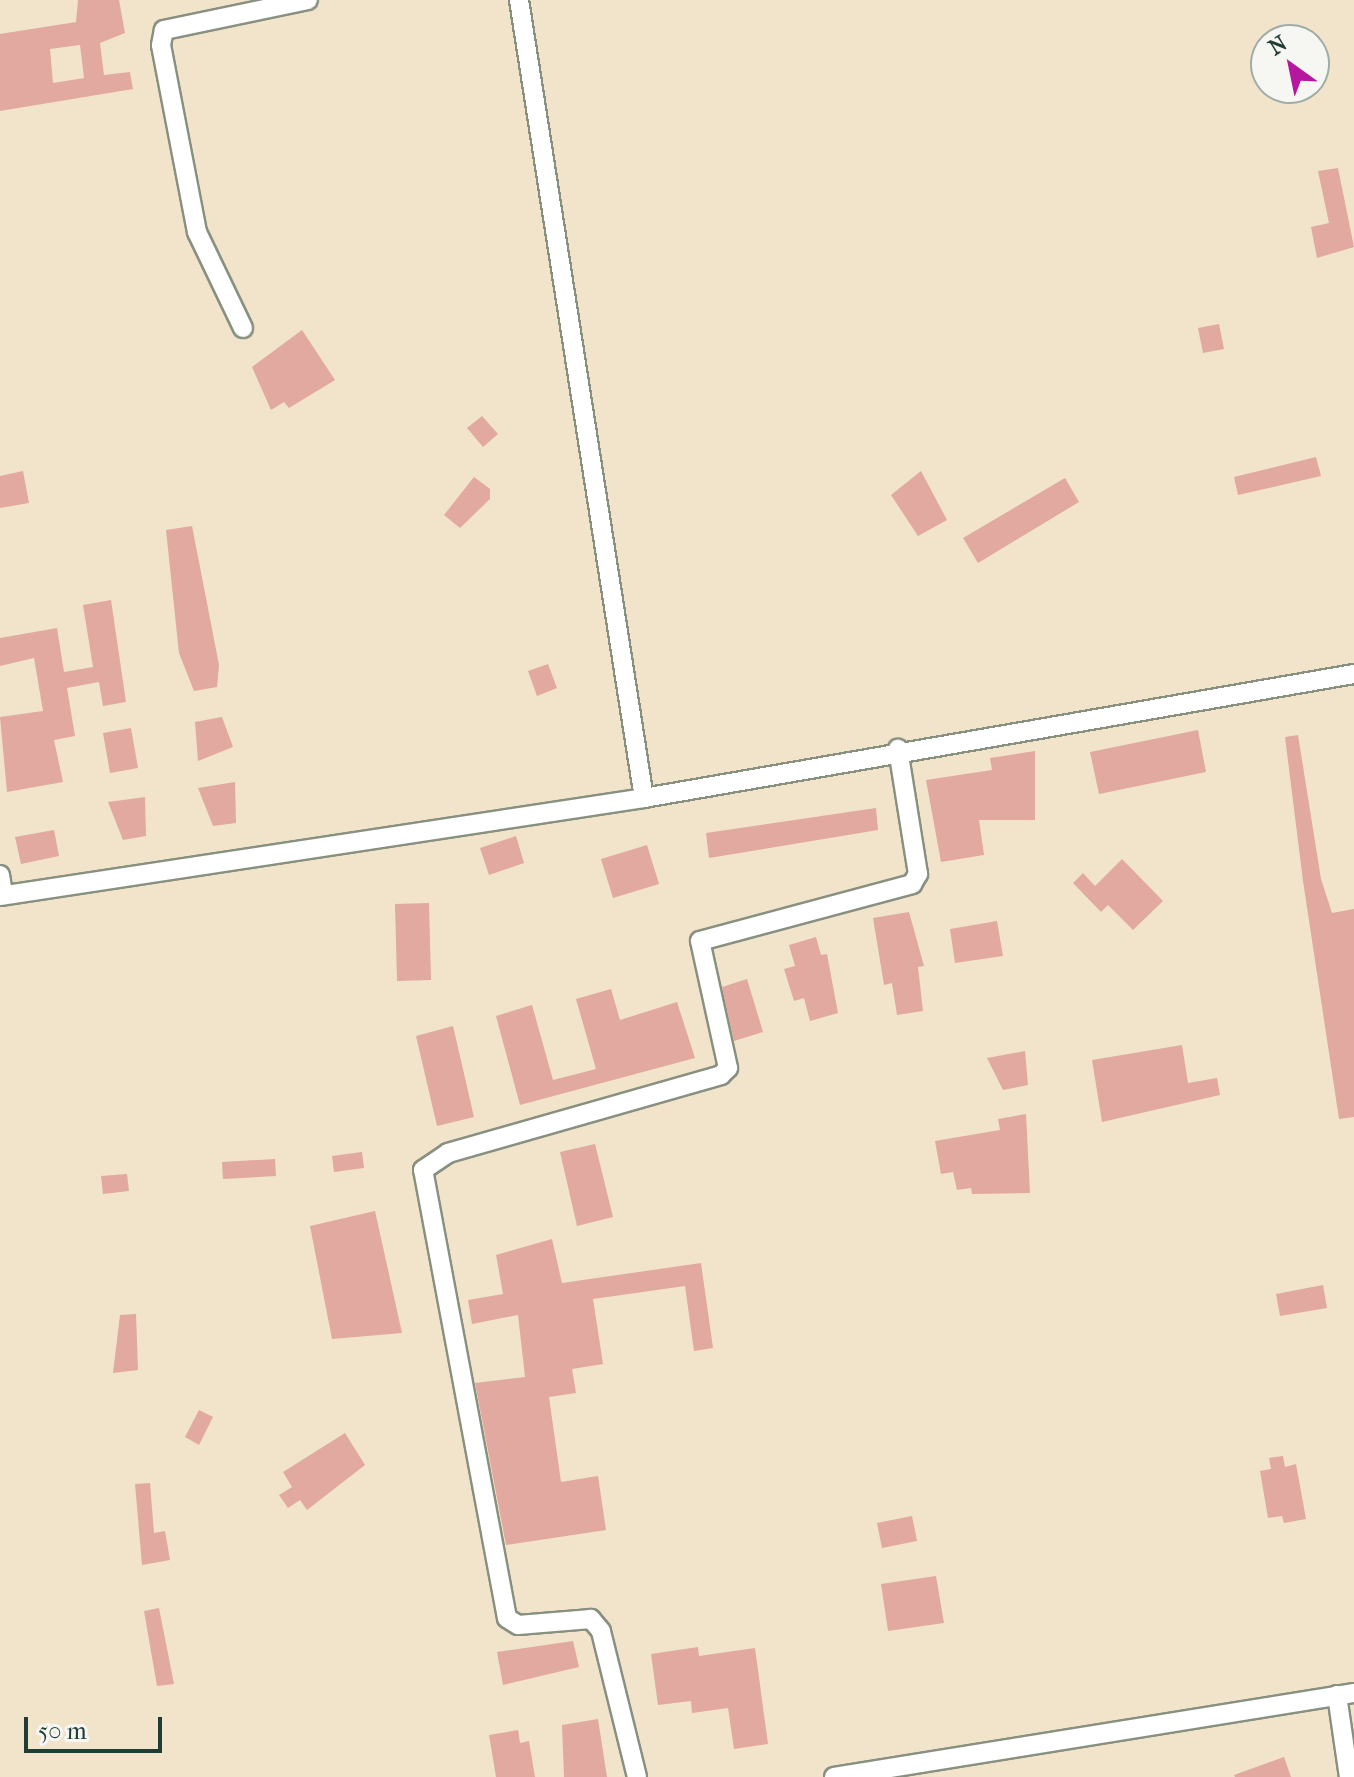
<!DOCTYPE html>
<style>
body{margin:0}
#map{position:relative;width:1354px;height:1777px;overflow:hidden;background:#f1e4cb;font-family:"IM FELL French Canon",serif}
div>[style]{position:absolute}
.building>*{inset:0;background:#e1a9a0}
.roads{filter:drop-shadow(2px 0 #889080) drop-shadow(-2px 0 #889080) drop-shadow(0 2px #889080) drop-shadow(0 -2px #889080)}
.street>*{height:18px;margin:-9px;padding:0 9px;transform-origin:9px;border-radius:9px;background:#fff}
span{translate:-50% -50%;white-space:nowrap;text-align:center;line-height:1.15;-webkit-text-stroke:8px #f6f6f2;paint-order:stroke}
.north{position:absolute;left:1250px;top:24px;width:80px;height:80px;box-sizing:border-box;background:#f6f6f2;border:2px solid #a0aca6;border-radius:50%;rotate:327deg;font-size:22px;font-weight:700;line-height:32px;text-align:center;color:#1f3d34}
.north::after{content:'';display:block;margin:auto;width:28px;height:36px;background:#b5179e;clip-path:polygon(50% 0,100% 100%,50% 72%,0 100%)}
.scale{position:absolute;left:24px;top:1717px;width:138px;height:36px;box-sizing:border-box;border:4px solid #1f3d34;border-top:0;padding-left:10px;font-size:24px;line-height:28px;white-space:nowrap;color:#1f3d34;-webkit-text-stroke:6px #f6f6f2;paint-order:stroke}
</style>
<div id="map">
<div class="building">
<i style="clip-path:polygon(evenodd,78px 0,119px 0,125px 33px,100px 43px,104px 75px,130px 72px,133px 89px,0 111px,0 34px,76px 22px,78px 0,80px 45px,84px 78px,53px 83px,50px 49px,80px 45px)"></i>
<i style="clip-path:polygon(1338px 168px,1354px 247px,1317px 258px,1311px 227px,1329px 223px,1318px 171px)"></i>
<i style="clip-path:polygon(1219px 324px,1224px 349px,1203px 353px,1198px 328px)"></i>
<i style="clip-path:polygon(302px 330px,335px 380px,289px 408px,284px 402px,271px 410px,252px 367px)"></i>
<i style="clip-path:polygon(482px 416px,498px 434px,483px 447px,467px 428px)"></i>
<i style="clip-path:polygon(1316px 457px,1321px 476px,1238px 495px,1234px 477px)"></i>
<i style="clip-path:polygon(23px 471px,29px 503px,0 508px,0 476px)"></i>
<i style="clip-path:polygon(921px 471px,947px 520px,918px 536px,891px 495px)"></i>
<i style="clip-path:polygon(474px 477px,490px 489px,490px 499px,460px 528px,444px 515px)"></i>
<i style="clip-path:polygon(1065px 478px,1079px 502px,978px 563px,963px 538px)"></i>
<i style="clip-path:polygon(192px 526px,219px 665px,217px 687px,194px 691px,179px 653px,166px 530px)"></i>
<i style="clip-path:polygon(111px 600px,126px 702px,103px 706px,99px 682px,67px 688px,75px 736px,54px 740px,63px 782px,7px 792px,0 717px,43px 711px,34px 658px,0 666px,0 638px,57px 628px,64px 672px,93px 667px,83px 605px)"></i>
<i style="clip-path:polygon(548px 664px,557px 688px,537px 696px,528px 671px)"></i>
<i style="clip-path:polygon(222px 717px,233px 747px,198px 761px,195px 722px)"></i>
<i style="clip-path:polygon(131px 728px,138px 768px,110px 773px,103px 733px)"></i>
<i style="clip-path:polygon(1198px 730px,1206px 772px,1099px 794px,1090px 752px)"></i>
<i style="clip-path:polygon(1298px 735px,1321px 879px,1332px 913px,1354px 909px,1354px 1117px,1339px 1119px,1303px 881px,1285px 737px)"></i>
<i style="clip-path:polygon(1035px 751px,1035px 820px,979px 820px,984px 855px,941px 862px,926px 780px,992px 770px,990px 758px)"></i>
<i style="clip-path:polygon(235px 782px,236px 823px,213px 826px,198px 788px)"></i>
<i style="clip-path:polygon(145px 797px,146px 836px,123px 840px,108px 802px)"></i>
<i style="clip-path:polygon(876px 808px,878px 830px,709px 858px,706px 833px)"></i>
<i style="clip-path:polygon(54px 830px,59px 856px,21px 864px,15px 837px)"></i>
<i style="clip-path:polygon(516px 836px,524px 863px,489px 875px,480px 848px)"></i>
<i style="clip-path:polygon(647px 845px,659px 884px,613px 898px,601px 859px)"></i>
<i style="clip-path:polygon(1122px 859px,1163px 901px,1133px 930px,1108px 905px,1101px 912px,1073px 883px,1083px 873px,1095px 886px)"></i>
<i style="clip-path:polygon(429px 903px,431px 980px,397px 981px,395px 904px)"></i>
<i style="clip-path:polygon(909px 912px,924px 966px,918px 967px,923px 1011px,897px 1015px,892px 983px,884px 985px,873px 918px)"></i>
<i style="clip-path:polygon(997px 921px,1003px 956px,955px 963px,950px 929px)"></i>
<i style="clip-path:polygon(816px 937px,821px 955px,827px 954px,838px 1013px,810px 1021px,804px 998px,794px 1001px,784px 969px,795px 966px,789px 945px)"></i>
<i style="clip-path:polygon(747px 979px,763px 1032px,734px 1041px,722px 987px)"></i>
<i style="clip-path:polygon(611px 989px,620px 1020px,677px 1002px,695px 1058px,520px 1105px,496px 1016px,532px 1005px,553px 1080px,596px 1069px,576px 999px)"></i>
<i style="clip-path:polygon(453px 1026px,474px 1117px,437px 1126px,416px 1036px)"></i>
<i style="clip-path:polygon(1182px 1045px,1188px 1083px,1217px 1078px,1220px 1095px,1102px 1122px,1092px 1060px)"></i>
<i style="clip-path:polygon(1025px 1051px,1028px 1085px,1003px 1090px,987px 1058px)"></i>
<i style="clip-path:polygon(1026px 1114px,1030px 1193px,972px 1194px,971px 1188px,957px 1190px,953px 1172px,941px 1174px,935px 1141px,1000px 1130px,998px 1119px)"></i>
<i style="clip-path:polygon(595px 1144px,613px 1217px,577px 1226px,560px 1152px)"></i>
<i style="clip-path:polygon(362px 1152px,364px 1168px,334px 1172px,332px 1156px)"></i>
<i style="clip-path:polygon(275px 1159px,276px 1176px,223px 1179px,222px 1162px)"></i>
<i style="clip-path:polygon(127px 1174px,129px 1191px,103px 1194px,101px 1176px)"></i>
<i style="clip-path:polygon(375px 1211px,402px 1333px,332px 1339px,310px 1226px)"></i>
<i style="clip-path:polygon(552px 1239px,562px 1283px,701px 1263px,713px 1348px,694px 1351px,685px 1286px,593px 1299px,603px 1364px,572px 1369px,576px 1393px,549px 1397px,561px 1482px,598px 1476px,606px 1530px,506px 1545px,475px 1383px,525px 1377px,518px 1315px,472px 1324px,468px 1300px,503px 1294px,496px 1255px)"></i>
<i style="clip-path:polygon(1323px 1285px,1327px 1308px,1280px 1316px,1276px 1294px)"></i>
<i style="clip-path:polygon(136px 1314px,138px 1370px,113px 1373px,120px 1315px)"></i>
<i style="clip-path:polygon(199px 1410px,213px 1417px,199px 1445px,185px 1437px)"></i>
<i style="clip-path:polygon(345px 1433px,365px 1465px,307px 1510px,300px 1500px,288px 1508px,279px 1495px,292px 1487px,283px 1472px)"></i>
<i style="clip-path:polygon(1283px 1456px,1285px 1467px,1296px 1464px,1306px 1519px,1284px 1523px,1282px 1516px,1268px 1518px,1260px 1471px,1271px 1469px,1269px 1458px)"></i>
<i style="clip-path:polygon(150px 1483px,154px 1533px,165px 1531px,170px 1560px,142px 1565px,135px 1484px)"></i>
<i style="clip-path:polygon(912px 1516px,917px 1541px,882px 1548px,877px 1523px)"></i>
<i style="clip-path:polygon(936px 1576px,944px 1623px,888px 1631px,881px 1584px)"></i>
<i style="clip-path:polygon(159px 1608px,174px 1684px,157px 1686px,144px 1611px)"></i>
<i style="clip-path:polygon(573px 1641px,579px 1667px,503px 1685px,497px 1652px)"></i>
<i style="clip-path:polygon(698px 1647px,699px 1656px,755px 1648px,768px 1744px,734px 1749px,728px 1708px,692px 1713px,691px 1701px,658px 1705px,651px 1654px)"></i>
<i style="clip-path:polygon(598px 1719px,607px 1777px,564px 1777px,562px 1725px)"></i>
<i style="clip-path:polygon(518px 1730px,520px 1743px,529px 1741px,535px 1777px,496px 1777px,489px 1735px)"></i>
<i style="clip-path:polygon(1284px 1757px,1291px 1777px,1235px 1777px,1234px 1775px)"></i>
</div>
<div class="roads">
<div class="street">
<i style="left:519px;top:0;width:808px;rotate:81.1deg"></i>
<i style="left:243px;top:328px;width:106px;rotate:-115.6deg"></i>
<i style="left:197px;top:232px;width:190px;rotate:-100.9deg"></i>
<i style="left:161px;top:45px;width:15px;rotate:-79deg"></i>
<i style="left:164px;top:30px;width:147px;rotate:-11.8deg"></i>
<i style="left:0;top:875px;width:20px;rotate:81deg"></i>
<i style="left:0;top:896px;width:651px;rotate:-8.65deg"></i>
<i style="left:644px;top:798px;width:721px;rotate:-9.91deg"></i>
<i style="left:1337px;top:1695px;width:83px;rotate:81.7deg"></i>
<i style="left:637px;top:1777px;width:150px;rotate:-103.9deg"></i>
<i style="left:601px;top:1631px;width:16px;rotate:-130deg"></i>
<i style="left:591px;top:1619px;width:73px;rotate:175.3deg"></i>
<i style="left:518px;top:1625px;width:13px;rotate:-148deg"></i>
<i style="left:507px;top:1618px;width:456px;rotate:-100.6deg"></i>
<i style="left:423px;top:1170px;width:30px;rotate:-34deg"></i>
<i style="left:448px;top:1153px;width:284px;rotate:-15.9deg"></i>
<i style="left:721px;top:1075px;width:10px;rotate:-45deg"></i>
<i style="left:728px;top:1068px;width:130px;rotate:-102.4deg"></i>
<i style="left:700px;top:941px;width:220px;rotate:-15deg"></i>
<i style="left:912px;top:884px;width:12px;rotate:-59deg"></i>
<i style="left:918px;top:874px;width:127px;rotate:-99.1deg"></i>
<i style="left:834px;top:1777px;width:527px;rotate:-9.18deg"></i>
</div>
</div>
<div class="north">N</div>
<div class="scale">50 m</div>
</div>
